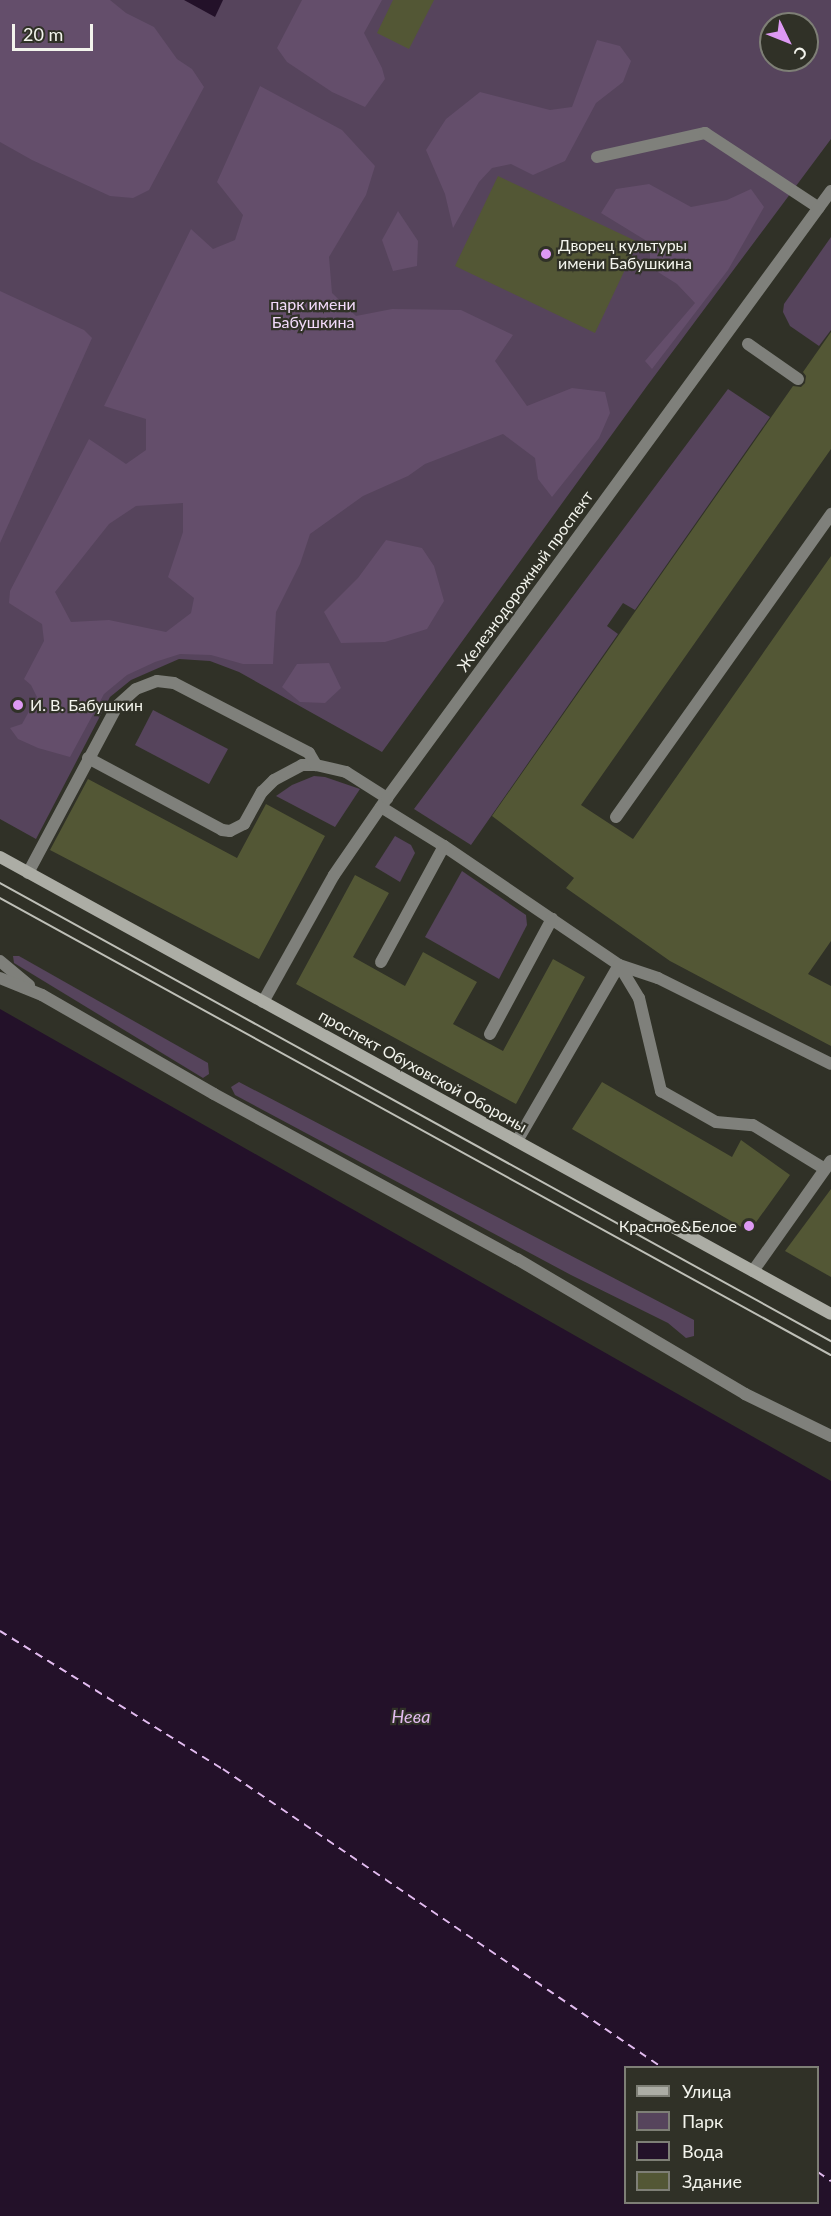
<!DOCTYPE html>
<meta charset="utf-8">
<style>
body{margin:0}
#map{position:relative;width:831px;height:2216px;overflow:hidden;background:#303127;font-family:Lato,sans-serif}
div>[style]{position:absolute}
.green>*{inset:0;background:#56445c}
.forest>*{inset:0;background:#644e6b}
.water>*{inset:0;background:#231129}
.ferry>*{height:1.5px;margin-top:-0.75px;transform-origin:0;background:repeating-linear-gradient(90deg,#e2bbef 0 8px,transparent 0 14px)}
.building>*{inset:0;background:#535735}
.service>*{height:12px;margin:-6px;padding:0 6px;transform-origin:6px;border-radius:6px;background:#7f807b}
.minor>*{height:12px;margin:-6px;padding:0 6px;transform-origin:6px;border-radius:6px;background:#7f807b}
.secondary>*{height:12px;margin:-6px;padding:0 6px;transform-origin:6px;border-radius:6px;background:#acada5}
.tram>*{height:1.5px;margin:-0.75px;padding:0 0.75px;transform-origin:0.75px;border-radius:0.75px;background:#bebfb7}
.dots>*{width:16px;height:16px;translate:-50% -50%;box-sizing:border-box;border:3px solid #303127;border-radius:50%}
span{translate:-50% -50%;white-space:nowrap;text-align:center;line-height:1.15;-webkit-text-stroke:4.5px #303127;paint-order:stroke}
.poi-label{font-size:16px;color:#f3f4ed}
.left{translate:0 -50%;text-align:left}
.right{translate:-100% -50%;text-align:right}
.park-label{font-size:16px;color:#f2dafa}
.street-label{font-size:16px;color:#f3f4ed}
.water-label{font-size:18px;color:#e2bbef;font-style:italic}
.legend{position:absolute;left:624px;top:2066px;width:195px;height:138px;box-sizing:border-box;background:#303127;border:2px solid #7e7f76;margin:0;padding:8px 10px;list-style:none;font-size:18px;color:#f3f4ed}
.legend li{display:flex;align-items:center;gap:12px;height:30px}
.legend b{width:30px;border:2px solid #7e7f76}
.north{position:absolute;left:759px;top:12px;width:60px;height:60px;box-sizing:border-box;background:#303127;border:2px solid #7e7f76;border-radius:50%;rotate:133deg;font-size:16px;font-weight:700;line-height:24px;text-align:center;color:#f3f4ed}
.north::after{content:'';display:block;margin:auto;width:21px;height:27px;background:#dd99f3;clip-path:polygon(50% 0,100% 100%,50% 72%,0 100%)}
.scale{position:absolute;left:12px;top:24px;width:81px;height:27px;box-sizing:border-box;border:3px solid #f3f4ed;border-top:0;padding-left:8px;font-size:18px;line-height:21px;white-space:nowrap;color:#f3f4ed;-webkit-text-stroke:4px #303127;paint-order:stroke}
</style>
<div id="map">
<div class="green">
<i style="clip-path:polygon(evenodd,0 0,831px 0,831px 139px,647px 386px,382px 752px,239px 672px,210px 661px,179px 659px,131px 680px,110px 697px,36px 839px,0 819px,0 0,771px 24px,807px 24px,807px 60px,771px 60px,771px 24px)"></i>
<i style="clip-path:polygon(831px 237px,831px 330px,819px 346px,790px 326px,783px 312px,784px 304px)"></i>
<i style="clip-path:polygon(728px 389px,770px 417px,635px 610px,623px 603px,607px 626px,618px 634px,471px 845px,414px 809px)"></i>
<i style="clip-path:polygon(153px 710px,228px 749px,209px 784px,135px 745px)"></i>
<i style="clip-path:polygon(314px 776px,325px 777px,360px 789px,335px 827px,276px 796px,292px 785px)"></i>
<i style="clip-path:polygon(395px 836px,411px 845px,415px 853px,400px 882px,375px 867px)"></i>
<i style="clip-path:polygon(462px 871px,526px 915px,527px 925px,499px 979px,425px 937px)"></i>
<i style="clip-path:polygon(13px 956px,19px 956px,208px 1063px,209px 1074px,203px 1078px,14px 963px)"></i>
<i style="clip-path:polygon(239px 1082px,694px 1320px,694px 1336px,686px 1338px,668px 1323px,571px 1275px,235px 1095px,231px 1087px)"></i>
</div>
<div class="forest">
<i style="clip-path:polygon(0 0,110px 0,126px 13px,154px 27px,177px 59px,192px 69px,204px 87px,149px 190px,133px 198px,110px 196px,32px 160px,0 142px)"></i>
<i style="clip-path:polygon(302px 0,382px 0,364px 33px,382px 68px,385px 79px,365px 107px,332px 92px,287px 62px,277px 48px)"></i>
<i style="clip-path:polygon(597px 40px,620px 46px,631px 61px,623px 82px,596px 103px,565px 161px,533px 175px,511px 164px,492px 168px,479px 182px,453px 228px,445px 194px,426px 150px,446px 119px,480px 92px,550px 110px,572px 107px)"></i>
<i style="clip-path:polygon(evenodd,260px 86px,342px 130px,375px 166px,366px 195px,329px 257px,332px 293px,356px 316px,392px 309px,461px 310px,513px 335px,495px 361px,527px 406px,572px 388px,605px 392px,610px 413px,599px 438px,552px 497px,538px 479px,535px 458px,503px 434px,425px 464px,408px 476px,363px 496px,310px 534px,300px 564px,276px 612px,273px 664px,243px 664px,211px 655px,180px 654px,155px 662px,127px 675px,104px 694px,70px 757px,38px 748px,18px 739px,10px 728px,22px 724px,37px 697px,31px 685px,24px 679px,44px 641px,42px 624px,9px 603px,10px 591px,89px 439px,126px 464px,146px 450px,146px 419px,104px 406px,191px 229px,213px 249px,235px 240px,243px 215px,217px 182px,260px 86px,183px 503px,183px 532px,168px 577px,194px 598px,191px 613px,166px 632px,109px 620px,71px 622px,55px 592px,109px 524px,136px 506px,183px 503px)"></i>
<i style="clip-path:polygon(649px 184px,691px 207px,727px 200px,751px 189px,764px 207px,728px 270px,652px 369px,645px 361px,695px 303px,677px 284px,650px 267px,650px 243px,601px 213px,616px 189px)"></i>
<i style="clip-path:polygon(398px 211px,418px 241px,417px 266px,393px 271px,382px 240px)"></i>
<i style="clip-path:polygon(0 291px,84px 330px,92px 338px,0 543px)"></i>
<i style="clip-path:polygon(386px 540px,422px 548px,434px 566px,444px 601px,427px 629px,385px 642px,341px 643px,324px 612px,358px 578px)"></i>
<i style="clip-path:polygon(329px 663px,341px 688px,325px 703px,300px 702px,282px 687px,297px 664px)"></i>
</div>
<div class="water">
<i style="clip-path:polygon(184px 0,223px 0,215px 17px)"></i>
<i style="clip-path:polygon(evenodd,0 1009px,831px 1481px,831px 2216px,0 2216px,0 1009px,626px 2068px,818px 2068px,818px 2202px,626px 2202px,626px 2068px)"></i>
</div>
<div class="ferry">
<i style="left:0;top:1631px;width:262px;rotate:31.8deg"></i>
<i style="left:223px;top:1769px;width:532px;rotate:34.2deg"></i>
<i style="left:818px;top:2172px;width:16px;rotate:35deg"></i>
</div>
<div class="building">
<i style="clip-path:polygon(393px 0,434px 0,409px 49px,377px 33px)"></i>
<i style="clip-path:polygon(498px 176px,638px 242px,595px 333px,455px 266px)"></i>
<i style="clip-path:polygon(831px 332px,831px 449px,581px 805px,633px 839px,831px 556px,831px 941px,808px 974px,831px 986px,831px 1046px,670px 961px,566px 888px,574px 878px,492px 816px,793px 386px,801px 387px,805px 383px,806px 376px,803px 372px)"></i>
<i style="clip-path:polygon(88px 779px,237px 858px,266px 804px,325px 836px,259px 959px,50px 850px)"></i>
<i style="clip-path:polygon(355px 875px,389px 893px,353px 957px,405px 986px,423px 952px,477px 982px,453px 1024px,503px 1051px,553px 959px,585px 977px,516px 1104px,296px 984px)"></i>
<i style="clip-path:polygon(602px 1082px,732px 1157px,741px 1140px,790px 1175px,754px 1225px,743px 1228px,572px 1129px)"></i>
<i style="clip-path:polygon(831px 1189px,831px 1277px,785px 1251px)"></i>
</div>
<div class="service">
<i style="left:597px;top:157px;width:111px;rotate:-12.5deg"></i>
<i style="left:705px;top:133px;width:136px;rotate:33.3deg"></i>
<i style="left:748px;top:344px;width:61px;rotate:35deg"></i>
<i style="left:88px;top:758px;width:152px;rotate:28.2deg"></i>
<i style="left:222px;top:830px;width:8px;rotate:7deg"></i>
<i style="left:230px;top:831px;width:16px;rotate:-27deg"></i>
<i style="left:244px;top:824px;width:37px;rotate:-61deg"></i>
<i style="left:262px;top:792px;width:17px;rotate:-45deg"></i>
<i style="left:274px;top:780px;width:32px;rotate:-28deg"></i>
<i style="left:302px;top:765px;width:14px"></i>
<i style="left:316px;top:765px;width:31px;rotate:13deg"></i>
<i style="left:346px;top:772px;width:49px;rotate:32.4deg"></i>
<i style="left:381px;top:807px;width:74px;rotate:31.8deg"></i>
<i style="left:444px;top:846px;width:212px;rotate:34.2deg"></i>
<i style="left:619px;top:965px;width:41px;rotate:18.4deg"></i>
<i style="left:658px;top:978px;width:193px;rotate:26.4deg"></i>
<i style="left:616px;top:817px;width:372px;rotate:-54.6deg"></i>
<i style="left:28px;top:873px;width:189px;rotate:-61.9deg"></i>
<i style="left:117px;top:706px;width:25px;rotate:-42deg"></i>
<i style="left:136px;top:689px;width:22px;rotate:-21deg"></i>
<i style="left:157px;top:681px;width:17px;rotate:7deg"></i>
<i style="left:174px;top:683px;width:152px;rotate:27.4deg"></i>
<i style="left:309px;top:753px;width:14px;rotate:60deg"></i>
<i style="left:0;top:961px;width:38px;rotate:40deg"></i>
<i style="left:381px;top:962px;width:132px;rotate:-61.5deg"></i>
<i style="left:0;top:978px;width:45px;rotate:22deg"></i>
<i style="left:42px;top:995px;width:198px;rotate:29.9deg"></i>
<i style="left:214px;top:1094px;width:345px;rotate:28.6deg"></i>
<i style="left:517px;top:1259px;width:265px;rotate:30.6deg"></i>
<i style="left:745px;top:1394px;width:96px;rotate:26deg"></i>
<i style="left:490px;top:1034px;width:131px;rotate:-61.7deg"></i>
<i style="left:517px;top:1141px;width:203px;rotate:-59.9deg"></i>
<i style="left:619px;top:965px;width:39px;rotate:59deg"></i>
<i style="left:639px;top:998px;width:96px;rotate:76.7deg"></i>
<i style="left:661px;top:1091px;width:63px;rotate:29.4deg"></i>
<i style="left:716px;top:1122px;width:37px;rotate:5deg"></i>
<i style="left:753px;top:1125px;width:84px;rotate:31.4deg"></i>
<i style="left:753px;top:1271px;width:135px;rotate:-54.7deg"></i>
</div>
<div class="minor">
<i style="left:263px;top:1002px;width:145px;rotate:-60.8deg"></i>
<i style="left:334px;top:875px;width:93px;rotate:-55.5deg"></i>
<i style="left:387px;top:798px;width:752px;rotate:-53.82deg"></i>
</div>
<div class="secondary">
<i style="left:0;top:857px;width:948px;rotate:28.81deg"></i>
</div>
<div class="tram">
<i style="left:0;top:883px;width:949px;rotate:28.86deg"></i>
<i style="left:0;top:898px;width:948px;rotate:28.81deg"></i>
</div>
<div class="dots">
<i style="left:546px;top:254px;background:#dd99f3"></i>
<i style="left:18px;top:705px;background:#dd99f3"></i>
<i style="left:749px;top:1226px;background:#dd99f3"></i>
</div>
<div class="poi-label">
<span class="left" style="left:558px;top:254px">Дворец культуры<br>имени Бабушкина</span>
<span class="left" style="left:30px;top:705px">И. В. Бабушкин</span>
<span class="right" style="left:737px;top:1226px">Красное&amp;Белое</span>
</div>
<div class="park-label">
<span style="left:313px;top:313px">парк имени<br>Бабушкина</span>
</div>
<div class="street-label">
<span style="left:525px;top:581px;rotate:-54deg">Железнодорожный проспект</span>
<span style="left:423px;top:1071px;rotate:29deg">проспект Обуховской Обороны</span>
</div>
<div class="water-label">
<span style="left:411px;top:1716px">Нева</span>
</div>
<ul class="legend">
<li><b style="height:8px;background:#acada5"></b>Улица</li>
<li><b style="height:16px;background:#56445c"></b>Парк</li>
<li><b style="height:16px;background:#231129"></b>Вода</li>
<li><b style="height:16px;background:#535735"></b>Здание</li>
</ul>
<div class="north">С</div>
<div class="scale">20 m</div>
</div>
